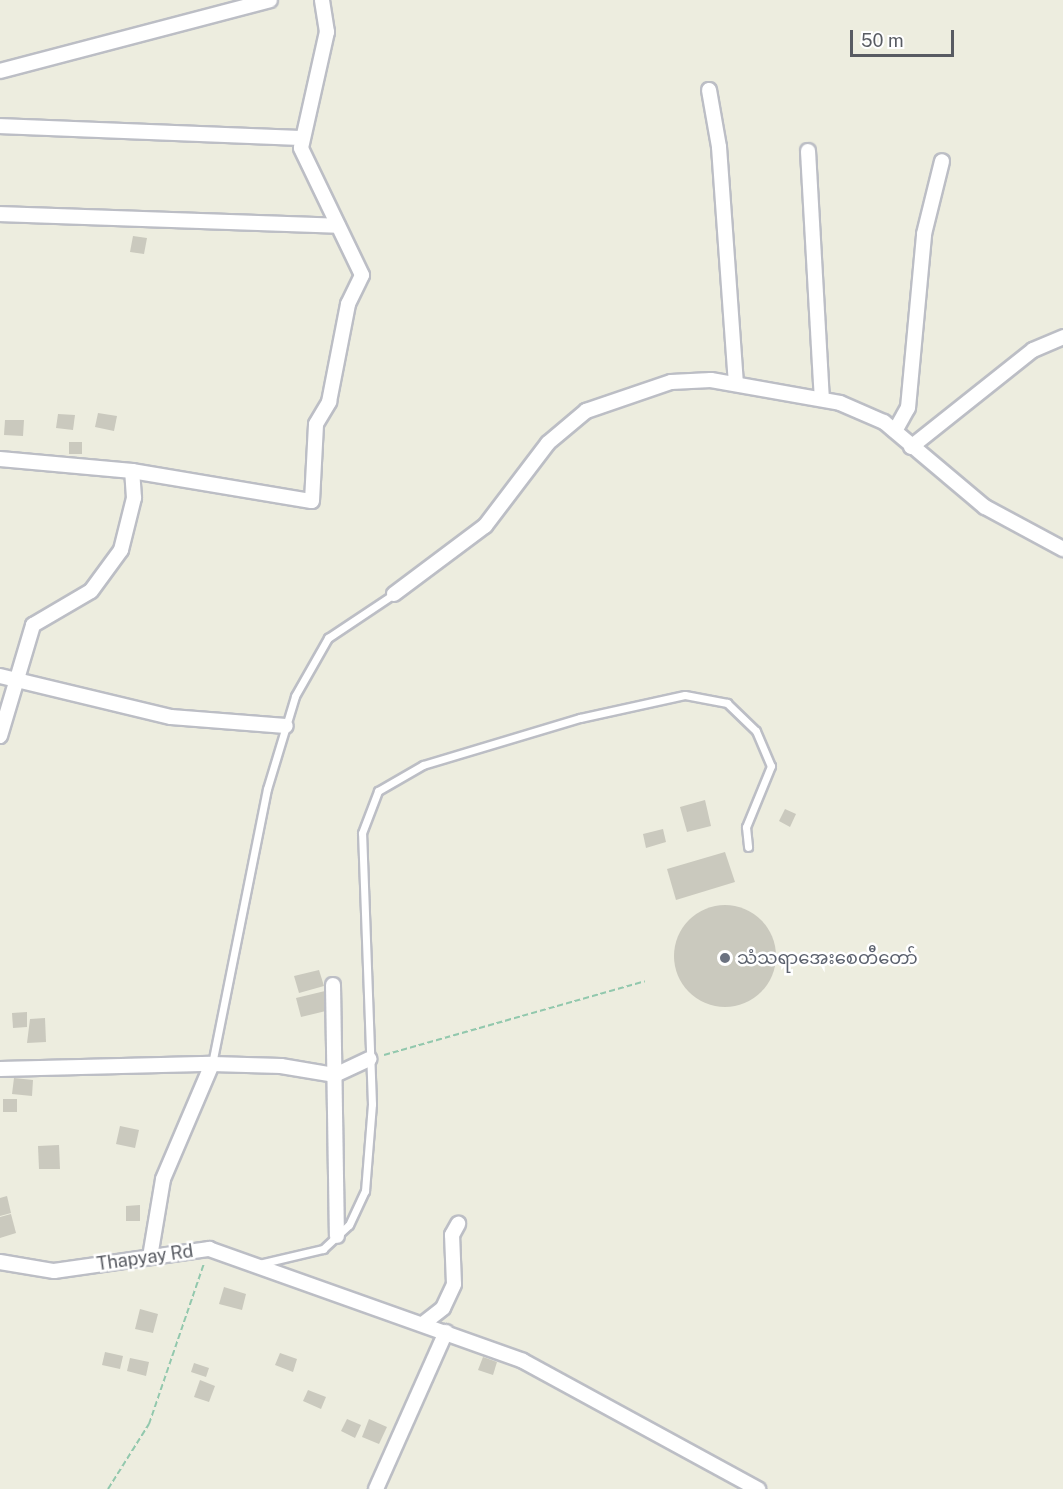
<!DOCTYPE html>
<meta charset="utf-8">
<style>
body{margin:0}
#map{position:relative;width:1063px;height:1489px;overflow:hidden;background:#ededdf;font-family:"Public Sans","Noto Sans Myanmar",sans-serif}
div>[style]{position:absolute}
.building>*{inset:0;background:#cac9be}
.round{border-radius:50%}
.path>*{height:2px;margin-top:-1px;transform-origin:0;background:repeating-linear-gradient(90deg,#92c8ad 0 6px,transparent 0 9px)}
.roads{filter:drop-shadow(2px 0 #bcbec5) drop-shadow(-2px 0 #bcbec5) drop-shadow(0 2px #bcbec5) drop-shadow(0 -2px #bcbec5)}
.service>*{height:7px;margin:-3.5px;padding:0 3.5px;transform-origin:3.5px;border-radius:3.5px;background:#fff}
.minor>*{height:14px;margin:-7px;padding:0 7px;transform-origin:7px;border-radius:7px;background:#fff}
.dots>*{width:16px;height:16px;translate:-50% -50%;box-sizing:border-box;border:3px solid #fff;border-radius:50%}
span{translate:-50% -50%;white-space:nowrap;text-align:center;line-height:1.15;-webkit-text-stroke:5px #fff;paint-order:stroke}
.worship-label{font-size:18px;color:#5b616d}
.left{translate:0 -50%;text-align:left}
.street-label{font-size:18px;color:#585b62}
.scale{position:absolute;left:850px;top:30px;width:104px;height:27px;box-sizing:border-box;border:3px solid #585b62;border-top:0;padding-left:8px;font-size:18px;line-height:21px;white-space:nowrap;color:#585b62;-webkit-text-stroke:4px #fff;paint-order:stroke}
</style>
<div id="map">
<div class="building">
<i style="clip-path:polygon(133px 236px,147px 238px,144px 254px,130px 252px)"></i>
<i style="clip-path:polygon(98px 413px,117px 416px,114px 431px,95px 427px)"></i>
<i style="clip-path:polygon(58px 414px,75px 415px,73px 430px,56px 428px)"></i>
<i style="clip-path:polygon(5px 420px,24px 420px,23px 436px,4px 435px)"></i>
<i style="clip-path:polygon(69px 442px,82px 442px,82px 454px,69px 454px)"></i>
<i style="clip-path:polygon(705px 800px,711px 826px,687px 832px,680px 807px)"></i>
<i style="clip-path:polygon(785px 809px,796px 814px,790px 827px,779px 821px)"></i>
<i style="clip-path:polygon(663px 829px,666px 842px,646px 848px,643px 834px)"></i>
<i style="clip-path:polygon(725px 852px,735px 882px,676px 900px,667px 869px)"></i>
<i class="round" style="left:674px;top:905px;width:102px;height:102px"></i>
<i style="clip-path:polygon(319px 970px,324px 986px,299px 993px,294px 976px)"></i>
<i style="clip-path:polygon(325px 991px,330px 1010px,301px 1017px,296px 998px)"></i>
<i style="clip-path:polygon(27px 1012px,27px 1027px,13px 1028px,12px 1013px)"></i>
<i style="clip-path:polygon(45px 1018px,46px 1042px,27px 1043px,30px 1019px)"></i>
<i style="clip-path:polygon(14px 1078px,33px 1080px,32px 1096px,12px 1094px)"></i>
<i style="clip-path:polygon(3px 1099px,17px 1099px,17px 1112px,3px 1112px)"></i>
<i style="clip-path:polygon(120px 1126px,139px 1130px,135px 1148px,116px 1144px)"></i>
<i style="clip-path:polygon(59px 1145px,60px 1169px,39px 1169px,38px 1146px)"></i>
<i style="clip-path:polygon(7px 1196px,11px 1213px,0 1216px,0 1198px)"></i>
<i style="clip-path:polygon(140px 1205px,140px 1221px,126px 1221px,126px 1206px)"></i>
<i style="clip-path:polygon(11px 1214px,16px 1233px,0 1238px,0 1217px)"></i>
<i style="clip-path:polygon(224px 1287px,246px 1294px,242px 1310px,219px 1304px)"></i>
<i style="clip-path:polygon(140px 1309px,158px 1314px,153px 1333px,135px 1329px)"></i>
<i style="clip-path:polygon(105px 1352px,123px 1356px,120px 1369px,102px 1365px)"></i>
<i style="clip-path:polygon(280px 1353px,297px 1359px,293px 1372px,275px 1365px)"></i>
<i style="clip-path:polygon(483px 1357px,497px 1362px,493px 1375px,478px 1370px)"></i>
<i style="clip-path:polygon(130px 1358px,149px 1362px,146px 1376px,127px 1371px)"></i>
<i style="clip-path:polygon(194px 1363px,209px 1368px,206px 1377px,191px 1372px)"></i>
<i style="clip-path:polygon(200px 1380px,215px 1386px,209px 1402px,194px 1397px)"></i>
<i style="clip-path:polygon(308px 1390px,326px 1397px,321px 1409px,303px 1401px)"></i>
<i style="clip-path:polygon(347px 1419px,361px 1425px,355px 1438px,341px 1431px)"></i>
<i style="clip-path:polygon(369px 1419px,387px 1427px,379px 1444px,362px 1437px)"></i>
</div>
<div class="path">
<i style="left:384px;top:1055px;width:271px;rotate:-15.8deg"></i>
<i style="left:108px;top:1489px;width:77px;rotate:-57.8deg"></i>
<i style="left:149px;top:1424px;width:170px;rotate:-71.1deg"></i>
</div>
<div class="roads">
<div class="service">
<i style="left:212px;top:1064px;width:280px;rotate:-78.7deg"></i>
<i style="left:267px;top:789px;width:97px;rotate:-73.2deg"></i>
<i style="left:295px;top:696px;width:67px;rotate:-60.4deg"></i>
<i style="left:328px;top:638px;width:79px;rotate:-33.7deg"></i>
<i style="left:259px;top:1264px;width:66px;rotate:-13.2deg"></i>
<i style="left:323px;top:1249px;width:35px;rotate:-43deg"></i>
<i style="left:349px;top:1225px;width:38px;rotate:-65deg"></i>
<i style="left:365px;top:1191px;width:87px;rotate:-85.4deg"></i>
<i style="left:372px;top:1104px;width:271px;rotate:-92.1deg"></i>
<i style="left:362px;top:833px;width:45px;rotate:-69.1deg"></i>
<i style="left:378px;top:791px;width:52px;rotate:-30deg"></i>
<i style="left:423px;top:765px;width:164px;rotate:-16.7deg"></i>
<i style="left:580px;top:718px;width:107px;rotate:-12.4deg"></i>
<i style="left:685px;top:695px;width:43px;rotate:10.8deg"></i>
<i style="left:727px;top:703px;width:40px;rotate:44deg"></i>
<i style="left:756px;top:731px;width:38px;rotate:67deg"></i>
<i style="left:771px;top:766px;width:66px;rotate:112.3deg"></i>
<i style="left:746px;top:827px;width:20px;rotate:84deg"></i>
</div>
<div class="minor">
<i style="left:0;top:71px;width:279px;rotate:-14.7deg"></i>
<i style="left:709px;top:90px;width:58px;rotate:80deg"></i>
<i style="left:719px;top:147px;width:237px;rotate:85.9deg"></i>
<i style="left:0;top:126px;width:300px;rotate:2.3deg"></i>
<i style="left:808px;top:151px;width:248px;rotate:86.8deg"></i>
<i style="left:0;top:214px;width:338px;rotate:2deg"></i>
<i style="left:895px;top:431px;width:26px;rotate:-61deg"></i>
<i style="left:908px;top:408px;width:175px;rotate:-84.7deg"></i>
<i style="left:924px;top:234px;width:75px;rotate:-76.1deg"></i>
<i style="left:911px;top:447px;width:156px;rotate:-38.5deg"></i>
<i style="left:1033px;top:350px;width:33px;rotate:-23deg"></i>
<i style="left:0;top:459px;width:133px;rotate:5.2deg"></i>
<i style="left:132px;top:471px;width:182px;rotate:9.5deg"></i>
<i style="left:312px;top:501px;width:77px;rotate:-87deg"></i>
<i style="left:316px;top:424px;width:26px;rotate:-59deg"></i>
<i style="left:329px;top:402px;width:100px;rotate:-79deg"></i>
<i style="left:348px;top:304px;width:32px;rotate:-64deg"></i>
<i style="left:362px;top:275px;width:141px;rotate:-115.7deg"></i>
<i style="left:301px;top:148px;width:119px;rotate:-77.4deg"></i>
<i style="left:327px;top:32px;width:32px;rotate:-99deg"></i>
<i style="left:394px;top:594px;width:114px;rotate:-36.8deg"></i>
<i style="left:485px;top:526px;width:104px;rotate:-52.8deg"></i>
<i style="left:548px;top:443px;width:50px;rotate:-40.1deg"></i>
<i style="left:586px;top:411px;width:90px;rotate:-18.8deg"></i>
<i style="left:671px;top:382px;width:40px;rotate:-2.9deg"></i>
<i style="left:711px;top:380px;width:131px;rotate:10.1deg"></i>
<i style="left:840px;top:403px;width:48px;rotate:23.4deg"></i>
<i style="left:884px;top:422px;width:132px;rotate:40.1deg"></i>
<i style="left:985px;top:507px;width:89px;rotate:28.3deg"></i>
<i style="left:0;top:676px;width:176px;rotate:13.5deg"></i>
<i style="left:171px;top:717px;width:115px;rotate:4.5deg"></i>
<i style="left:0;top:736px;width:116px;rotate:-73.4deg"></i>
<i style="left:33px;top:625px;width:67px;rotate:-30.4deg"></i>
<i style="left:91px;top:591px;width:51px;rotate:-53.8deg"></i>
<i style="left:121px;top:550px;width:54px;rotate:-76deg"></i>
<i style="left:134px;top:498px;width:27px;rotate:-94deg"></i>
<i style="left:333px;top:985px;width:251px;rotate:89.1deg"></i>
<i style="left:0;top:1069px;width:212px;rotate:-1.4deg"></i>
<i style="left:212px;top:1064px;width:69px;rotate:1.7deg"></i>
<i style="left:281px;top:1066px;width:55px;rotate:9.5deg"></i>
<i style="left:335px;top:1075px;width:38px;rotate:-25deg"></i>
<i style="left:150px;top:1257px;width:79px;rotate:-80.5deg"></i>
<i style="left:163px;top:1179px;width:125px;rotate:-66.9deg"></i>
<i style="left:0;top:1262px;width:55px;rotate:9.5deg"></i>
<i style="left:54px;top:1271px;width:157px;rotate:-8.1deg"></i>
<i style="left:209px;top:1249px;width:333px;rotate:19.6deg"></i>
<i style="left:523px;top:1361px;width:268px;rotate:28.6deg"></i>
<i style="left:424px;top:1323px;width:24px;rotate:-38deg"></i>
<i style="left:443px;top:1308px;width:26px;rotate:-65deg"></i>
<i style="left:454px;top:1284px;width:49px;rotate:-92.3deg"></i>
<i style="left:452px;top:1235px;width:13px;rotate:-61deg"></i>
<i style="left:376px;top:1489px;width:172px;rotate:-66deg"></i>
</div>
</div>
<div class="dots">
<i style="left:725px;top:958px;background:#6b7280"></i>
</div>
<div class="worship-label">
<span class="left" style="left:737px;top:958px">သံသရာအေးစေတီတော်</span>
</div>
<div class="street-label">
<span style="left:145px;top:1258px;rotate:-8deg">Thapyay Rd</span>
</div>
<div class="scale">50 m</div>
</div>
